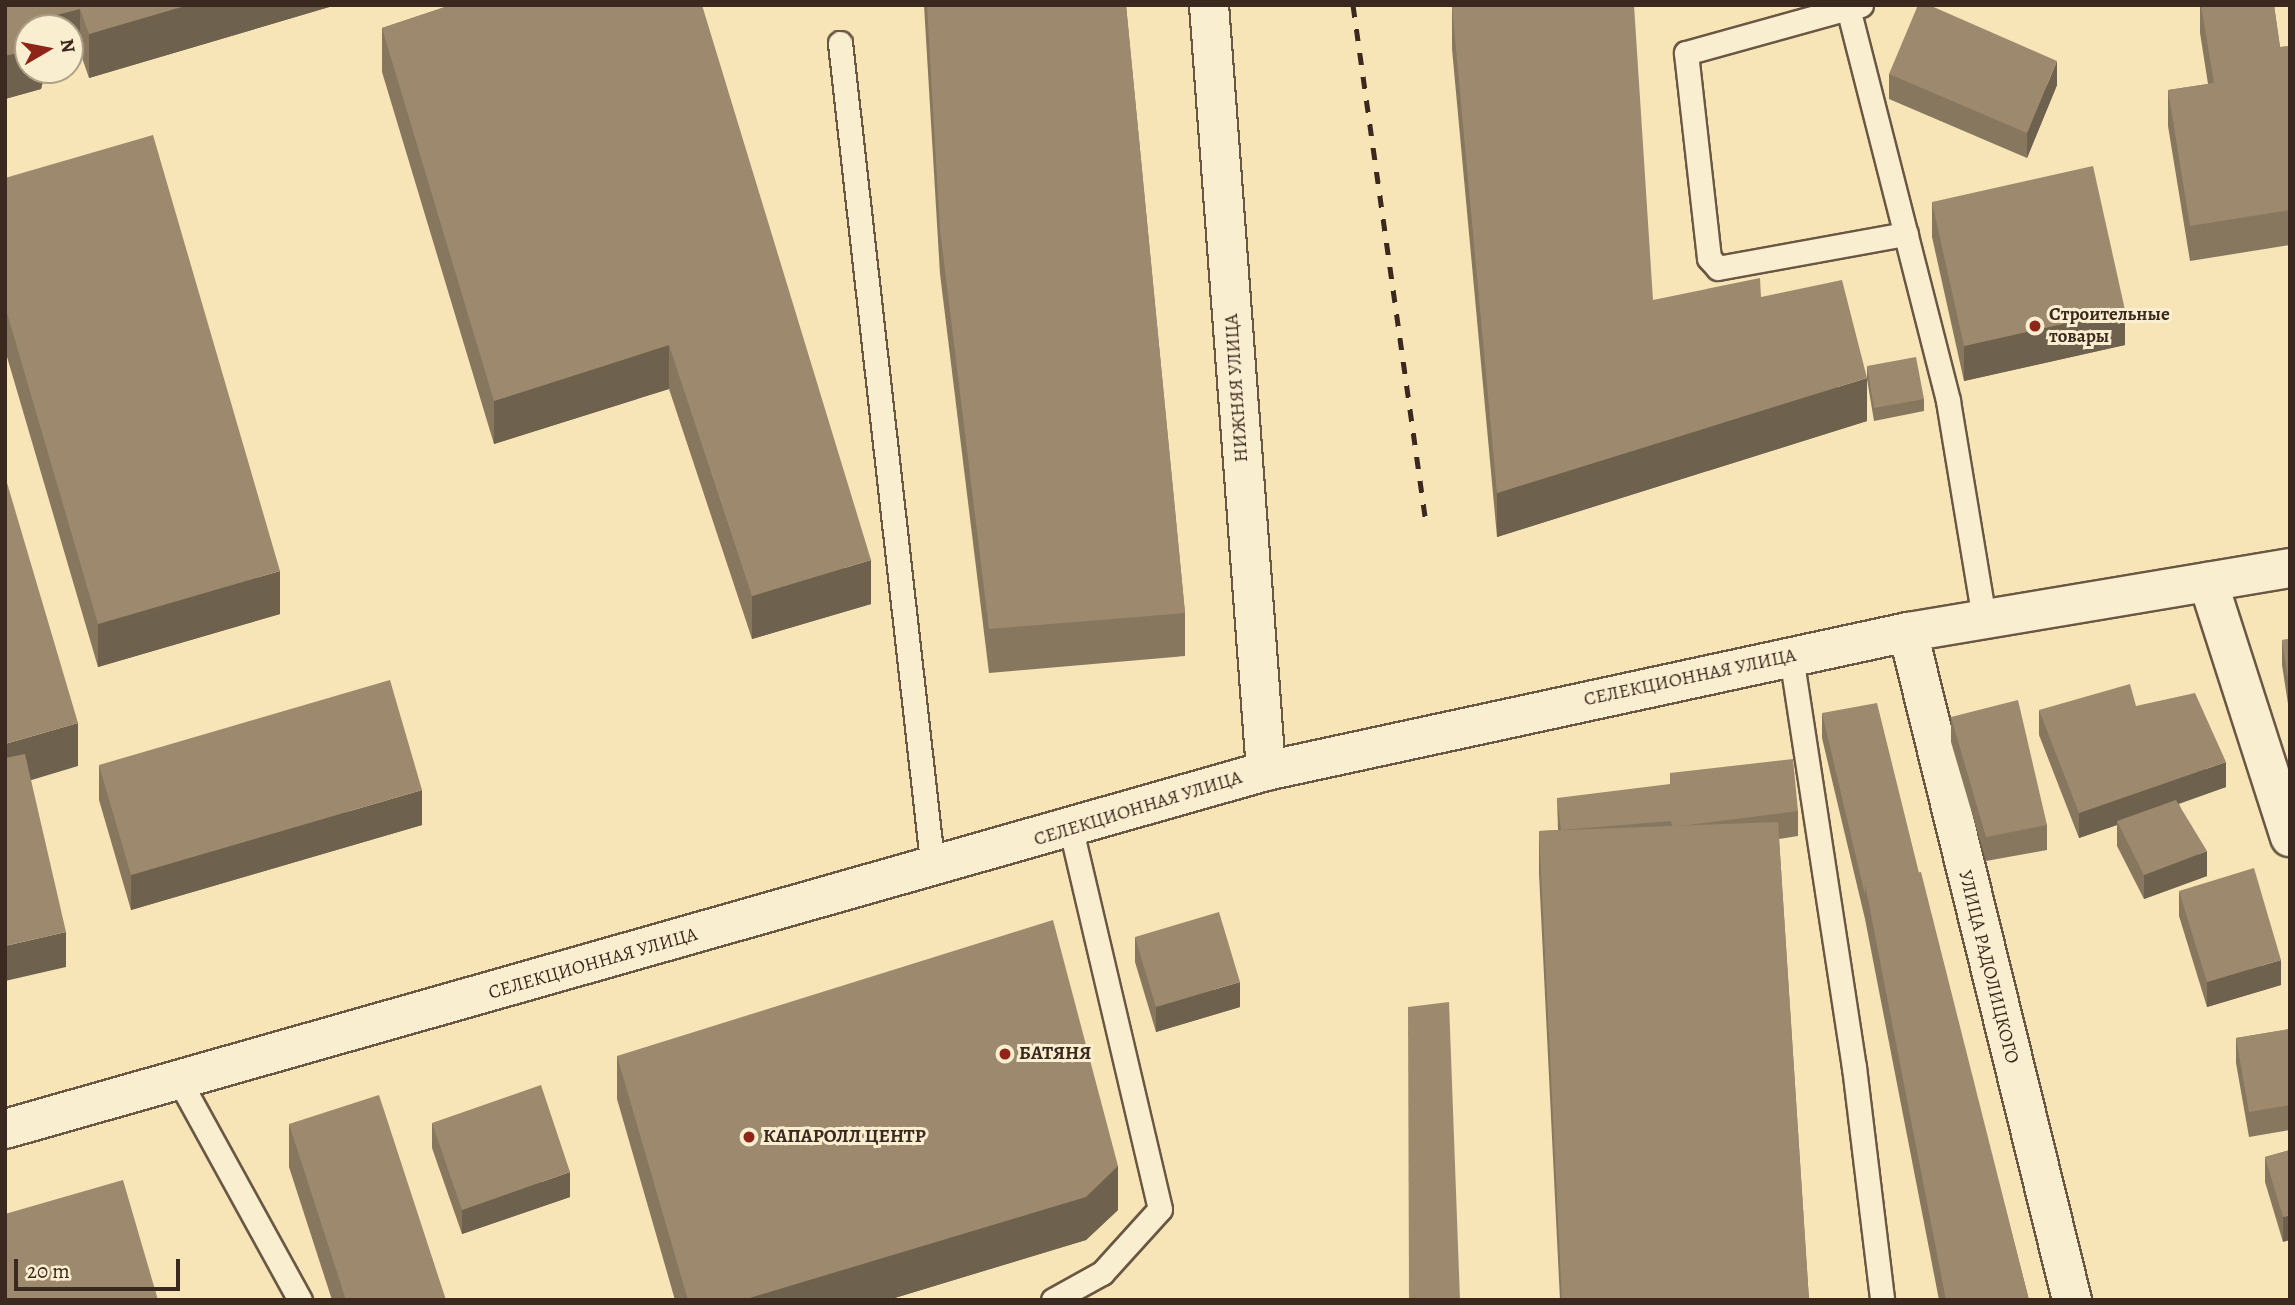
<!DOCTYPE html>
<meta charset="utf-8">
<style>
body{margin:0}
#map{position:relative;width:2295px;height:1305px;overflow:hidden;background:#f7e5b7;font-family:Alegreya,serif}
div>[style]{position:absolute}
.roads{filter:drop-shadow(2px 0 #6a5744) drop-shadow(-2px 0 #6a5744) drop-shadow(0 2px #6a5744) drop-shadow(0 -2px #6a5744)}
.lane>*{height:23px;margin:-11.5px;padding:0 11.5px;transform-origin:11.5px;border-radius:11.5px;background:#faeed0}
.street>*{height:38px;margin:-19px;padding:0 19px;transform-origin:19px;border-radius:19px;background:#faeed0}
.rail>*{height:5px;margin-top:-2.5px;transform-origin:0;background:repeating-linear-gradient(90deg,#3b281e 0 12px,transparent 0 24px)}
.wall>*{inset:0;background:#87775f}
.shaded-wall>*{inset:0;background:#6e614d}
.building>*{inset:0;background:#9d8a6e}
.dots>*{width:19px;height:19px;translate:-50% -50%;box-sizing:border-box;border:4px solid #faeed0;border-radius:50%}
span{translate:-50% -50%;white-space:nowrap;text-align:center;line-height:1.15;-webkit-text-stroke:6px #faeed0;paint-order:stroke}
.poi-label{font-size:19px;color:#3b281e;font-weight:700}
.left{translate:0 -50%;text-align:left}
.street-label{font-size:19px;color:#3b281e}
.frame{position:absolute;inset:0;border:7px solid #3b281e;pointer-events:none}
.north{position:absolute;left:14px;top:14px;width:70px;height:70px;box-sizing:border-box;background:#faeed0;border:2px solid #ae9f89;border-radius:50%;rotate:80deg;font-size:19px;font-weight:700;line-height:28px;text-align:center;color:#3b281e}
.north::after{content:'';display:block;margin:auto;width:24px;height:32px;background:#8f2418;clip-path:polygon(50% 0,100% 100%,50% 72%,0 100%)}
.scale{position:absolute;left:14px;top:1259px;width:166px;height:32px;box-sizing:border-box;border:4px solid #3b281e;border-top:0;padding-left:9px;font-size:21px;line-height:24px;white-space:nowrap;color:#3b281e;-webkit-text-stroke:5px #faeed0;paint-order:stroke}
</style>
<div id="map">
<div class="roads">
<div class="lane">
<i style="left:1861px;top:5px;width:13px;rotate:167deg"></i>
<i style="left:1848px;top:8px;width:406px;rotate:75.7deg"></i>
<i style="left:1948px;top:401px;width:221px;rotate:80.6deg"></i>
<i style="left:1848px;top:8px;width:168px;rotate:164.5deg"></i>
<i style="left:1686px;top:53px;width:206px;rotate:83.6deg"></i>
<i style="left:1709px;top:258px;width:13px;rotate:48deg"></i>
<i style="left:1718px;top:268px;width:191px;rotate:-10.3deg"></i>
<i style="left:840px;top:43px;width:831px;rotate:83.58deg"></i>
<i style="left:1791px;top:656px;width:416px;rotate:81.3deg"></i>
<i style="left:1854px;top:1067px;width:235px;rotate:83.1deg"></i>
<i style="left:179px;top:1080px;width:251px;rotate:61.2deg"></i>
<i style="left:1053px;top:1300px;width:56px;rotate:-28.9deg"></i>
<i style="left:1102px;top:1273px;width:86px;rotate:-47.8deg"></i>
<i style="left:1160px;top:1209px;width:390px;rotate:-103.2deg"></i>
</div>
<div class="street">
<i style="left:1209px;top:5px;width:768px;rotate:85.74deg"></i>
<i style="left:2208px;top:582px;width:268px;rotate:72.2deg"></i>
<i style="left:1908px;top:632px;width:688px;rotate:76.21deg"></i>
<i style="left:5px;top:1129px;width:1311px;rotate:-15.85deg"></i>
<i style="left:1266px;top:771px;width:657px;rotate:-12.22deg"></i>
<i style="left:1908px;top:632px;width:387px;rotate:-9.5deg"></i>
</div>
</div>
<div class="rail">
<i style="left:1353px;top:5px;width:523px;rotate:81.98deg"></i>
</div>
<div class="wall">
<i style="clip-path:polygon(5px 5px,336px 5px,89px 78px,80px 52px,70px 28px,28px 70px,46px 70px,41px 89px,5px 99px)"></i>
<i style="clip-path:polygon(451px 5px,871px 604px,752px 639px,669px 389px,494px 444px,382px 72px,382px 28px)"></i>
<i style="clip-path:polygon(924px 5px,1126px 5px,1185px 613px,1185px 656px,989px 673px,940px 274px)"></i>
<i style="clip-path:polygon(2200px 5px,2274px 5px,2280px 47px,2290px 46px,2290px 245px,2190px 261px,2168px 126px,2168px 90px,2208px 84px,2200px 33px)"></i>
<i style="clip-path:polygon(1452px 6px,1653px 300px,1761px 297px,1867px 421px,1497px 537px,1452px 49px)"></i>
<i style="clip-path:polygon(1889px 74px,2057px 85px,2027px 158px,1889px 99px)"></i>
<i style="clip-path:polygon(5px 178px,280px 614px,98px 667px,5px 350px)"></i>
<i style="clip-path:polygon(1932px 202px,2125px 345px,1964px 381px,1932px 237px)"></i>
<i style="clip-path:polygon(1867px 366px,1924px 399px,1924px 411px,1874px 421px,1867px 379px)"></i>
<i style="clip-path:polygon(2290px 639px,2290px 703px,2288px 704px,2282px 665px,2282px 640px)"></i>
<i style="clip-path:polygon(2136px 706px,2226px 787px,2179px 804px,2207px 876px,2144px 899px,2117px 846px,2117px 825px,2079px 838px,2039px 735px,2039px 710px)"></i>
<i style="clip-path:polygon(1822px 713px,1919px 873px,2029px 1300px,1939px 1300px,1865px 919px,1822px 738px)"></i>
<i style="clip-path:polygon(1951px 717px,2047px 825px,2047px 850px,1986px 861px,1951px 742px)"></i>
<i style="clip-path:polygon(99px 765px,422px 825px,131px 910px,99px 800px)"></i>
<i style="clip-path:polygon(1557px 798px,1798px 811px,1798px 836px,1779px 839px,1809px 1300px,1560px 1300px,1539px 874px,1539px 831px,1558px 830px)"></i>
<i style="clip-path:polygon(2179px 891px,2281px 985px,2207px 1007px,2179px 916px)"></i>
<i style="clip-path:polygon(1135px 937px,1240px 1007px,1156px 1032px,1135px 962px)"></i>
<i style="clip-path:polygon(2290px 1029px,2290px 1130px,2249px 1137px,2236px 1063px,2236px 1038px)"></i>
<i style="clip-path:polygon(617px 1056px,1118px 1210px,1086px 1240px,888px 1300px,675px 1300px,617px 1099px)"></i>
<i style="clip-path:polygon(432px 1123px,570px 1197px,462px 1234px,432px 1148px)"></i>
<i style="clip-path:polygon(289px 1124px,446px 1300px,332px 1300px,289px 1167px)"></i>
<i style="clip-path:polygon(2290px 1150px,2283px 1242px,2265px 1182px,2265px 1157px)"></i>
</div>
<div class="shaded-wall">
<i style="clip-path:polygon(188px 5px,336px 5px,89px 78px,89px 34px)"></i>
<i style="clip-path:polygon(80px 9px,80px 52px,70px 55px,70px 28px,45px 28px,48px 17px)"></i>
<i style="clip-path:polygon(28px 50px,28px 70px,46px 70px,41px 89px,5px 99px,5px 56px)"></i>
<i style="clip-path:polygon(2057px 61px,2057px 85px,2027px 158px,2027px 133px)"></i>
<i style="clip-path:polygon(2125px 310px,2125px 345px,1964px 381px,1964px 346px)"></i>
<i style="clip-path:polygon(669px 345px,669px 389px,494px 444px,494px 401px)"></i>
<i style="clip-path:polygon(1867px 378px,1867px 421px,1497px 537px,1497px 493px)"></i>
<i style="clip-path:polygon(871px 560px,871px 604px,752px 639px,752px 596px)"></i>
<i style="clip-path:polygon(280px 571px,280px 614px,98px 667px,98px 624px)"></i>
<i style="clip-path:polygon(78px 723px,78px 766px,5px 788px,5px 744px)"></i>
<i style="clip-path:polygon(2226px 762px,2226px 787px,2119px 824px,2117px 821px,2117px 825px,2079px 838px,2079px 813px)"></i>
<i style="clip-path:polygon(422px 790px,422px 825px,131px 910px,131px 875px)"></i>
<i style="clip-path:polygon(2207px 851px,2207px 876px,2144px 899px,2144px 875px)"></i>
<i style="clip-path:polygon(66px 932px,66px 967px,5px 981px,5px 946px)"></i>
<i style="clip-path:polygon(2281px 960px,2281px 985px,2207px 1007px,2207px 982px)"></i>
<i style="clip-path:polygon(1240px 982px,1240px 1007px,1156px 1032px,1156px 1007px)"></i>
<i style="clip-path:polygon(1118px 1166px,1118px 1210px,1086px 1240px,888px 1300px,743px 1300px)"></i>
<i style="clip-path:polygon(570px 1172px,570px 1197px,462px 1234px,462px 1210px)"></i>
<i style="clip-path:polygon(2290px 1215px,2290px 1240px,2283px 1242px,2283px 1217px)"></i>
</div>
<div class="building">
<i style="clip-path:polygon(5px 5px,188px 5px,89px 34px,80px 9px,48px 17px,45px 28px,28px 28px,28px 50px,5px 56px)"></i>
<i style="clip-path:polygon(451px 5px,702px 5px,871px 560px,752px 596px,669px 345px,494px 401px,382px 28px)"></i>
<i style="clip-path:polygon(927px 5px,1126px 5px,1185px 613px,989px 629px,940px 230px)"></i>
<i style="clip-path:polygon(1634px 5px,1653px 300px,1760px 278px,1761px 297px,1842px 280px,1867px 378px,1497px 493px,1452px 6px)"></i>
<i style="clip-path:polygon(1918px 5px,1929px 5px,2057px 61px,2027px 133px,1889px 74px)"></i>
<i style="clip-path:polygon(2201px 5px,2274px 5px,2280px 47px,2290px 46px,2290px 210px,2190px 226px,2168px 90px,2214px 83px)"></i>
<i style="clip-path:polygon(153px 135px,280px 571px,98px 624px,5px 306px,5px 178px)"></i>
<i style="clip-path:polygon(2093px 166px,2125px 310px,1964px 346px,1932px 202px)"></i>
<i style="clip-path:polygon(1916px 357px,1924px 399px,1874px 408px,1867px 366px)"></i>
<i style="clip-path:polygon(5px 476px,78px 723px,5px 744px)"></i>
<i style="clip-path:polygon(2290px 639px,2290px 678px,2288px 679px,2282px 640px)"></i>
<i style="clip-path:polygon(390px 680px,422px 790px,131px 875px,99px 765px)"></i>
<i style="clip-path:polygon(2130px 684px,2136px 706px,2195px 693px,2226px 762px,2079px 813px,2039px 710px)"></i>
<i style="clip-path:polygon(2018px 700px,2047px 825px,1986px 837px,1951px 717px)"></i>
<i style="clip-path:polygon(1877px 703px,1919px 873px,1865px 884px,1865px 895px,1822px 713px)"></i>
<i style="clip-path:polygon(25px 754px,66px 932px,5px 946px,5px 758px)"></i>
<i style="clip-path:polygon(1793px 759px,1798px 811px,1688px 825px,1672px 826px,1671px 821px,1561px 830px,1557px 798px,1670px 784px,1670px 773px)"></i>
<i style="clip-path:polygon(2176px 800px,2207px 851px,2144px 875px,2117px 821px)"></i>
<i style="clip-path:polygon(1778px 822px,1809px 1300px,1562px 1300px,1539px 831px)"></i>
<i style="clip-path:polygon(2254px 868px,2281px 960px,2207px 982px,2179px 891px)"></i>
<i style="clip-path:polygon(1921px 872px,2029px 1300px,1946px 1300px,1865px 884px)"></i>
<i style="clip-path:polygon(1219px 912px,1240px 982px,1156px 1007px,1135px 937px)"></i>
<i style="clip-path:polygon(1053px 920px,1118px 1166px,1086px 1197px,743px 1300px,688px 1300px,617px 1056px)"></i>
<i style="clip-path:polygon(1449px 1002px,1460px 1300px,1409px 1300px,1408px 1007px)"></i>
<i style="clip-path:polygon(2290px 1029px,2290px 1105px,2249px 1112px,2236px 1038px)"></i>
<i style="clip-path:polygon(541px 1085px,570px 1172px,462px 1210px,432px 1123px)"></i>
<i style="clip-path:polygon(379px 1095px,446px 1300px,346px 1300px,289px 1124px)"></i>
<i style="clip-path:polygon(2290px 1150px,2290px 1215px,2283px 1217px,2265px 1157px)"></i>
<i style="clip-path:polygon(123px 1180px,158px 1300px,5px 1300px,5px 1214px)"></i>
</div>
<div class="dots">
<i style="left:2035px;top:326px;background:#8f2418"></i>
<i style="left:1005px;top:1054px;background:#8f2418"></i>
<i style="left:749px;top:1137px;background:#8f2418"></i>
</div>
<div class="poi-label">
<span class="left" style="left:2049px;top:326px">Строительные<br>товары</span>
<span class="left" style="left:1019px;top:1054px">БАТЯНЯ</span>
<span class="left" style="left:763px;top:1137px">КАПАРОЛЛ ЦЕНТР</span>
</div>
<div class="street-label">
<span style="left:1237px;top:388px;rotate:-94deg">НИЖНЯЯ УЛИЦА</span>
<span style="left:1690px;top:678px;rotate:-12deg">СЕЛЕКЦИОННАЯ УЛИЦА</span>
<span style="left:1138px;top:809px;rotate:-17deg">СЕЛЕКЦИОННАЯ УЛИЦА</span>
<span style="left:593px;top:964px;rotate:-16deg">СЕЛЕКЦИОННАЯ УЛИЦА</span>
<span style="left:1988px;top:967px;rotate:76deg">УЛИЦА РАДОЛИЦКОГО</span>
</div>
<div class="frame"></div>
<div class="north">N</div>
<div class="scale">20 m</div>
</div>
